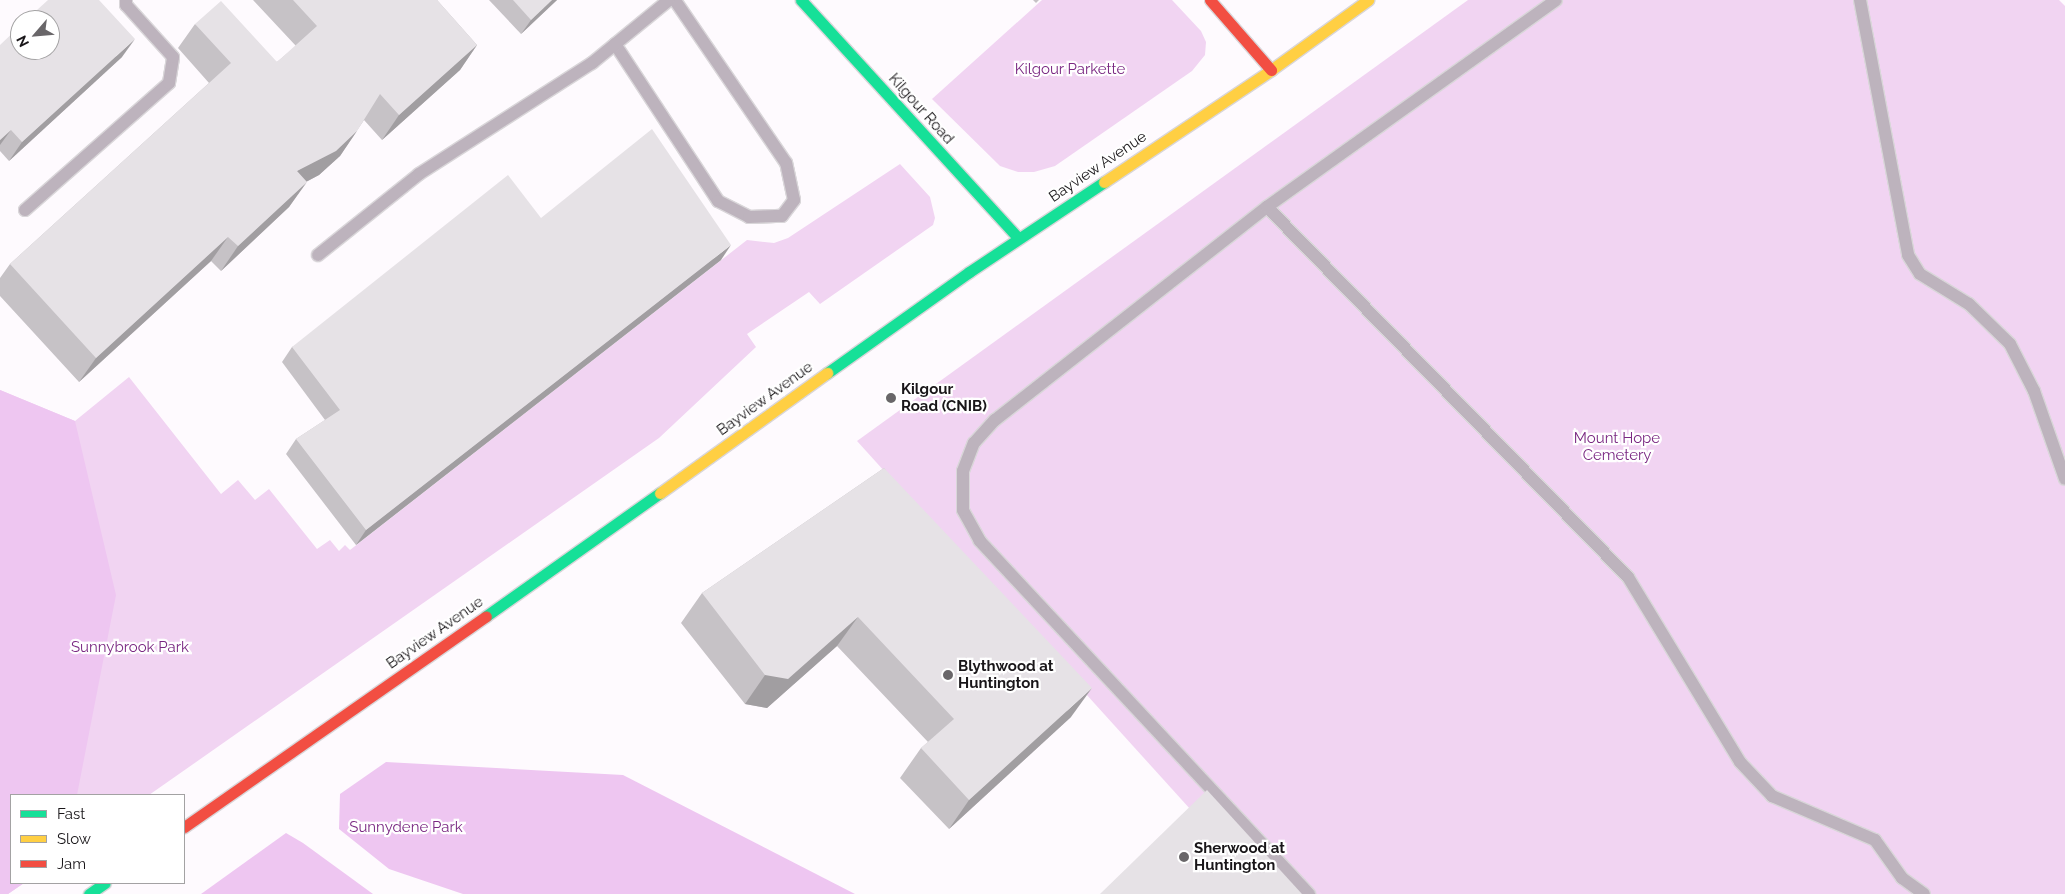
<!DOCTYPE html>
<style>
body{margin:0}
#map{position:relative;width:2065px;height:894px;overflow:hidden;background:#fefafe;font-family:Raleway,sans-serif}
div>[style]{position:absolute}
.green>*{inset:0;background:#f1d4f2}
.forest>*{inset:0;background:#eec6f1}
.roads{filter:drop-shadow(1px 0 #d9d6d9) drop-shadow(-1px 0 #d9d6d9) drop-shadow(0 1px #d9d6d9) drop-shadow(0 -1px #d9d6d9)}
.lane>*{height:12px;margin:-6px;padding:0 6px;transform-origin:6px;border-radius:6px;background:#bdb3bd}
.fast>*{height:11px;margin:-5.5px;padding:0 5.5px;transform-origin:5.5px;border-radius:5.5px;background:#16e098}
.slow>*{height:11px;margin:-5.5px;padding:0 5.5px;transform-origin:5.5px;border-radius:5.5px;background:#ffcf43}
.jam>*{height:11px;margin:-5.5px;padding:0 5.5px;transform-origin:5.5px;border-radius:5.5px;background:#f24e42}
.wall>*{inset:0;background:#c6c2c6}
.shaded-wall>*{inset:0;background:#a19ea1}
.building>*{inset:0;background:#e6e2e6}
.dots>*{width:14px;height:14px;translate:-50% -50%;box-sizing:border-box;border:2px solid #fff;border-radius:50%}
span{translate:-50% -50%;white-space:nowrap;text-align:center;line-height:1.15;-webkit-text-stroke:4.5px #fff;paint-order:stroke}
.park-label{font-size:15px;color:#7a2882}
.street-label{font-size:15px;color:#191619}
.poi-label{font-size:15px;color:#191619;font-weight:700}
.left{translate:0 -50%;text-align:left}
.legend{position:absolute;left:10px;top:794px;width:175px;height:90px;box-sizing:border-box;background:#fff;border:1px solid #a3a2a3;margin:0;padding:6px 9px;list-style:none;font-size:15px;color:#191619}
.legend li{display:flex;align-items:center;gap:10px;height:25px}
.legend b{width:25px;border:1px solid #a3a2a3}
.north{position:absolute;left:10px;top:10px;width:50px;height:50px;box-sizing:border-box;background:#fff;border:1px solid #a3a2a3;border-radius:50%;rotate:243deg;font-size:14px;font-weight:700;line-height:20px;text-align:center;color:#191619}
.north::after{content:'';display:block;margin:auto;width:18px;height:22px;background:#696669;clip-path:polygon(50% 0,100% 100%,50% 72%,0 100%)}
</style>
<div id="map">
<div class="green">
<i style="clip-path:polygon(1042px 0,1172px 0,1201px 31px,1206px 42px,1205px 55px,1192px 71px,1055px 166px,1034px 172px,1018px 172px,1000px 166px,932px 99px)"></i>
<i style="clip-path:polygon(1468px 0,2059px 0,2065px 6px,2065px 894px,1267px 894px,857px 441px)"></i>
<i style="clip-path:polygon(900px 164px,930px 197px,935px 218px,933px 225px,820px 304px,809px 292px,747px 334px,756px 347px,659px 438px,149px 795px,11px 795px,11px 883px,24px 883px,8px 894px,0 894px,0 390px,75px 421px,129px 377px,221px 494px,238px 480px,255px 500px,269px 489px,317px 549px,330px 540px,339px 551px,345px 545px,350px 550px,747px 240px,774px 243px,788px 238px)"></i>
</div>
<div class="forest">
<i style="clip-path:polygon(0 390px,75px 421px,116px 595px,77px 795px,11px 795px,11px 883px,24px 883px,8px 894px,0 894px)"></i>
<i style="clip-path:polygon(386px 762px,623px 775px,855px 894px,463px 894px,389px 869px,339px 829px,340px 794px)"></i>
<i style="clip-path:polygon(286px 833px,303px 843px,373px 894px,201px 894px)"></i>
</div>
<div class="roads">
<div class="lane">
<i style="left:1860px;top:0;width:259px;rotate:79.3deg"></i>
<i style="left:1908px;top:255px;width:22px;rotate:58deg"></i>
<i style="left:1920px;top:274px;width:57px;rotate:31.5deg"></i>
<i style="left:1969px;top:304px;width:57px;rotate:44.3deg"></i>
<i style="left:2010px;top:344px;width:53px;rotate:62.9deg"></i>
<i style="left:2034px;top:391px;width:93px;rotate:70.6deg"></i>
<i style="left:615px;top:44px;width:188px;rotate:56.7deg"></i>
<i style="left:718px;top:201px;width:35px;rotate:27deg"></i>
<i style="left:749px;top:217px;width:33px;rotate:-2deg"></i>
<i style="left:782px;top:216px;width:20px;rotate:-53deg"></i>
<i style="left:794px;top:200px;width:38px;rotate:-102deg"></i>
<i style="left:786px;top:163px;width:197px;rotate:-124.3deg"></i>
<i style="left:1267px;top:207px;width:517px;rotate:45.71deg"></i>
<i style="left:1628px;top:577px;width:216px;rotate:58.8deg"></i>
<i style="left:1740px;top:762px;width:47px;rotate:46.7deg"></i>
<i style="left:1772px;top:796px;width:112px;rotate:23.1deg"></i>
<i style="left:1875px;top:840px;width:47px;rotate:54.6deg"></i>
<i style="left:1902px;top:878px;width:27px;rotate:36deg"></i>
<i style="left:25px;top:210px;width:192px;rotate:-41.4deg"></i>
<i style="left:169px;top:83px;width:26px;rotate:-81deg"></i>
<i style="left:173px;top:57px;width:70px;rotate:-132.1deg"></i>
<i style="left:126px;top:5px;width:5px;rotate:-90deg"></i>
<i style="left:318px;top:255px;width:129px;rotate:-38.7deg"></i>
<i style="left:419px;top:174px;width:206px;rotate:-32.7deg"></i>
<i style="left:592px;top:63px;width:99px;rotate:-39.3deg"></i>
<i style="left:1309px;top:894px;width:483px;rotate:-133deg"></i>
<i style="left:980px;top:541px;width:35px;rotate:-119deg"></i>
<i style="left:963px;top:510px;width:39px;rotate:-90deg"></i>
<i style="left:963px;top:471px;width:30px;rotate:-69deg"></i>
<i style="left:974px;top:443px;width:31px;rotate:-48deg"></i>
<i style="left:995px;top:420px;width:345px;rotate:-38.1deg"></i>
<i style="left:1267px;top:207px;width:355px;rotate:-35.6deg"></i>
</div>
<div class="fast">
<i style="left:801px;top:0;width:322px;rotate:47.6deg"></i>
<i style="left:827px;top:373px;width:174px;rotate:-35.4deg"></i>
<i style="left:969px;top:272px;width:162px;rotate:-33.7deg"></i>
<i style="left:486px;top:616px;width:213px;rotate:-35.3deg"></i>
<i style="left:89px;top:894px;width:19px;rotate:-35deg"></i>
</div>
<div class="slow">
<i style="left:1104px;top:182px;width:201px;rotate:-33.8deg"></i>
<i style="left:1271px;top:70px;width:120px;rotate:-35.8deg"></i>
<i style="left:660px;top:493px;width:206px;rotate:-35.7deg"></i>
</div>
<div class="jam">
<i style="left:1210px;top:0;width:93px;rotate:48.9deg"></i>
<i style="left:184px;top:827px;width:368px;rotate:-34.9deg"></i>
</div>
</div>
<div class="wall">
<i style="clip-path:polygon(253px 0,437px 0,477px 45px,460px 70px,382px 140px,364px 120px,340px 156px,319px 175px,306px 182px,289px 207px,221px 271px,211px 261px,79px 382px,0 296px,0 278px,10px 264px,209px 83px,178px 48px,195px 24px,277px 62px,296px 46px)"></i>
<i style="clip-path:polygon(489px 0,557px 0,521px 34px)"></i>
<i style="clip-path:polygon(1033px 0,1039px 0,1036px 3px)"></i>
<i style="clip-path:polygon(0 45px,122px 57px,9px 161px,0 151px)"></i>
<i style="clip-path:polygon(541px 218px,721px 260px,356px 545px,286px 454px,296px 439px,325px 420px,282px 362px,292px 347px)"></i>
<i style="clip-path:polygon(884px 468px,1071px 717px,949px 829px,900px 778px,921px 748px,928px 742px,837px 646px,767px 708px,745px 704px,681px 623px,702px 593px)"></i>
</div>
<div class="shaded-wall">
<i style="clip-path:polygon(552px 0,557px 0,521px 34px,531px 20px)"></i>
<i style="clip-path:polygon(135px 39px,122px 57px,9px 161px,22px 142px)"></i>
<i style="clip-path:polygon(477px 45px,460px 70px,382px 140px,399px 115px)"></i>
<i style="clip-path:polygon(11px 130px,0 145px,0 140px)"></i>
<i style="clip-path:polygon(357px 131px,340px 156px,319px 175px,279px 196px,297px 171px)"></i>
<i style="clip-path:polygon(307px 182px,289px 207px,221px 271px,238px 246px)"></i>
<i style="clip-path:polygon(228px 237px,211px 261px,79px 382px,96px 358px)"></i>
<i style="clip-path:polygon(731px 245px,721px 260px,356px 545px,366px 530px)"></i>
<i style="clip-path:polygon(858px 617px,837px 646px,767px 708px,745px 704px,765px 675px)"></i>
<i style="clip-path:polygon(1092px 688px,1071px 717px,949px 829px,969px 800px)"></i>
</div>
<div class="building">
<i style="clip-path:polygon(48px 0,99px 0,135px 39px,22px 142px,11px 130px,0 140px,0 45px,20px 26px,20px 50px,50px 50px,50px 20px,26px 20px)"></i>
<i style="clip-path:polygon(293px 0,437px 0,477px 45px,399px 115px,380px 94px,357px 131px,336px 151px,297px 171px,307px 182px,238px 246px,228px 237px,96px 358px,10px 264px,231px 63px,195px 24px,221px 1px,277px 62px,317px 26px)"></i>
<i style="clip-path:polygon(513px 0,552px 0,531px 20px)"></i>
<i style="clip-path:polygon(652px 129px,731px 245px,366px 530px,296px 439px,340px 410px,292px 347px,508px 175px,541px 218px)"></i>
<i style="clip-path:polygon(884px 468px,1092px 688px,969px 800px,921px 748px,954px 719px,858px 617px,788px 679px,765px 675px,702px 593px)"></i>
<i style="clip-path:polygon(1207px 790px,1302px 894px,1100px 894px)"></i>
</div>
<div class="dots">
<i style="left:891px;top:398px;background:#696669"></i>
<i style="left:948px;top:675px;background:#696669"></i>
<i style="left:1184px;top:857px;background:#696669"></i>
</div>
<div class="park-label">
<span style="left:1070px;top:70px">Kilgour Parkette</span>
<span style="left:1617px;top:447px">Mount Hope<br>Cemetery</span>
<span style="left:130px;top:648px">Sunnybrook Park</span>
<span style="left:406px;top:828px">Sunnydene Park</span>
</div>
<div class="street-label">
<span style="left:921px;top:109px;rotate:48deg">Kilgour Road</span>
<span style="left:1098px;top:167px;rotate:-34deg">Bayview Avenue</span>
<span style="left:765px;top:399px;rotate:-36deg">Bayview Avenue</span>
<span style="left:435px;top:633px;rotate:-35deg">Bayview Avenue</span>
</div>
<div class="poi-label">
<span class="left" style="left:901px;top:398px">Kilgour<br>Road (CNIB)</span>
<span class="left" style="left:958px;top:675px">Blythwood at<br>Huntington</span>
<span class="left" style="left:1194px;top:857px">Sherwood at<br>Huntington</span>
</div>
<ul class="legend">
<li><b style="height:6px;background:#16e098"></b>Fast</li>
<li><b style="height:6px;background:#ffcf43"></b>Slow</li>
<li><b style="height:6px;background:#f24e42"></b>Jam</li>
</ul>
<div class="north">N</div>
</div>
